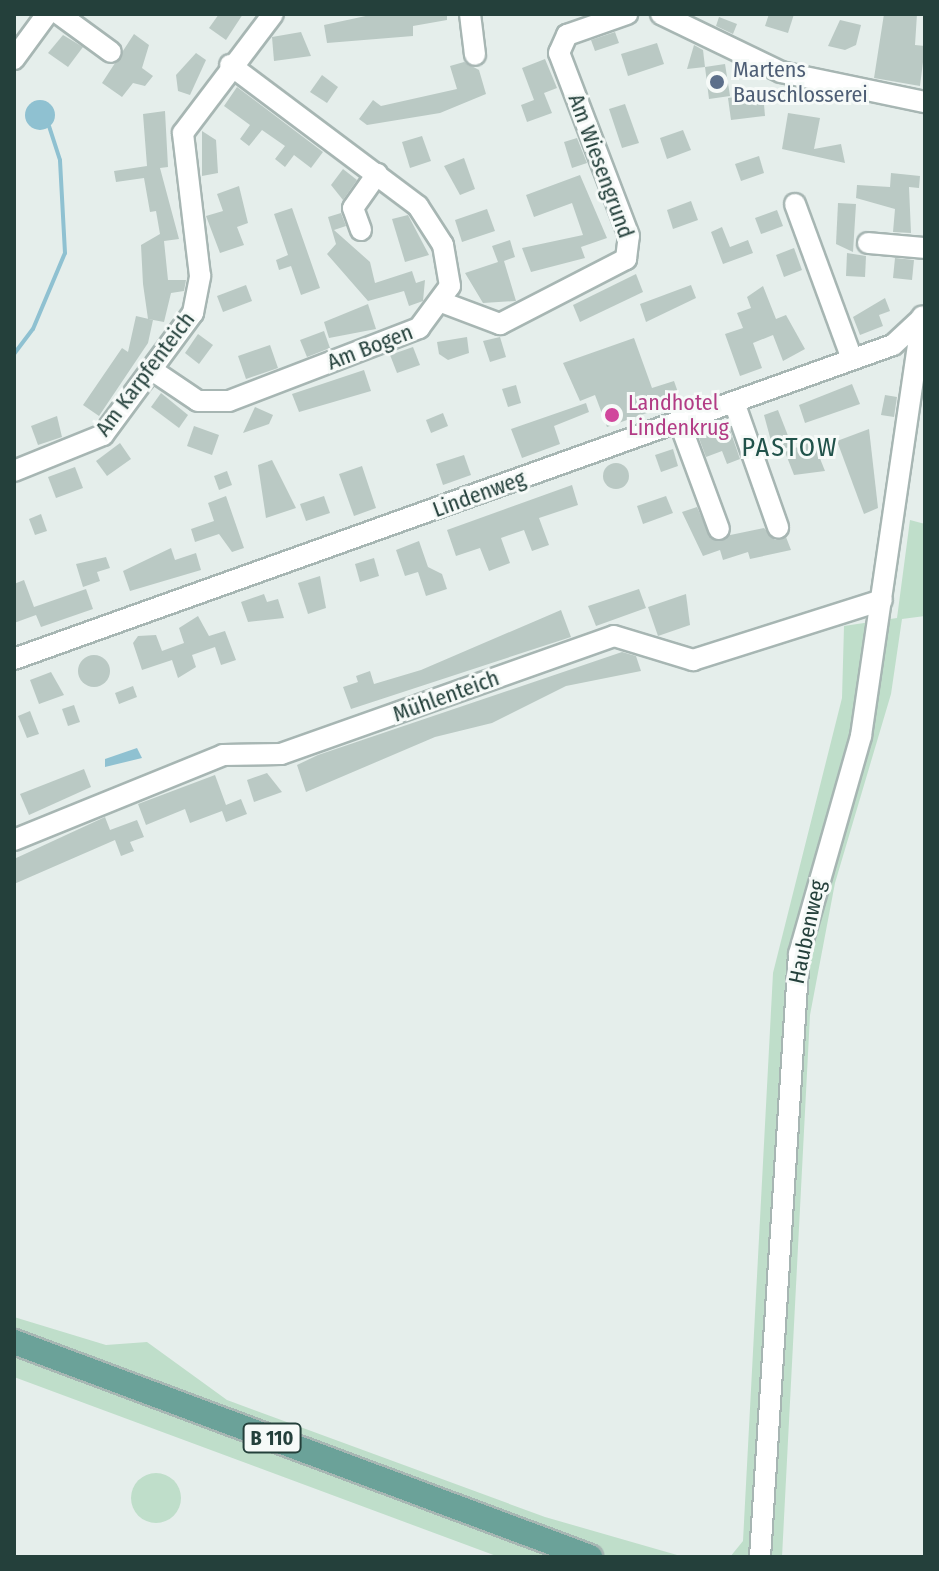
<!DOCTYPE html>
<meta charset="utf-8">
<style>
body{margin:0}
#map{position:relative;width:939px;height:1571px;overflow:hidden;background:#e5eeeb;font-family:"Fira Sans Condensed",sans-serif}
div>[style]{position:absolute}
.green>*{inset:0;background:#bfdeca}
.round{border-radius:50%}
.water>*{inset:0;background:#8fc1d1}
.stream>*{height:4px;margin:-2px;padding:0 2px;transform-origin:2px;border-radius:2px;background:#8fc1d1}
.building>*{inset:0;background:#bac9c4}
.roads{filter:drop-shadow(2px 0 #a7b6b3) drop-shadow(-2px 0 #a7b6b3) drop-shadow(0 2px #a7b6b3) drop-shadow(0 -2px #a7b6b3)}
.minor>*{height:20px;margin:-10px;padding:0 10px;transform-origin:10px;border-radius:10px;background:#fff}
.major>*{height:24px;margin:-12px;padding:0 12px;transform-origin:12px;border-radius:12px;background:#6ba299}
.dots>*{width:22px;height:22px;translate:-50% -50%;box-sizing:border-box;border:4px solid #f6faf8;border-radius:50%}
span{translate:-50% -50%;white-space:nowrap;text-align:center;line-height:1.15;-webkit-text-stroke:6px #f6faf8;paint-order:stroke}
.shield-label span{padding:2px 6px;background:#f6faf8;border:2px solid;border-radius:6px;-webkit-text-stroke-width:0}
.shield-label{font-size:20px;color:#24403b;font-weight:700}
.service-label{font-size:22px;color:#4e5e75}
.left{translate:0 -50%;text-align:left}
.street-label{font-size:22px;color:#24403b}
.hotel-label{font-size:22px;color:#b23c85}
.quarter-label{font-size:26px;color:#20524a;letter-spacing:2px}
.frame{position:absolute;inset:0;border:16px solid #24403b;pointer-events:none}
</style>
<div id="map">
<div class="green">
<i style="clip-path:polygon(910px 520px,925px 524px,925px 616px,902px 619px,891px 694px,835px 883px,810px 1015px,782px 1557px,730px 1557px,743px 1541px,773px 973px,842px 698px,844px 626px,897px 618px)"></i>
<i style="clip-path:polygon(14px 1317px,106px 1345px,147px 1342px,227px 1400px,545px 1517px,684px 1557px,499px 1557px,14px 1377px)"></i>
<i class="round" style="left:131px;top:1473px;width:50px;height:50px"></i>
</div>
<div class="water">
<i class="round" style="left:25px;top:100px;width:30px;height:30px"></i>
<i style="clip-path:polygon(137px 748px,142px 758px,105px 767px,105px 759px)"></i>
</div>
<div class="stream">
<i style="left:14px;top:354px;width:31px;rotate:-53deg"></i>
<i style="left:33px;top:329px;width:82px;rotate:-67.2deg"></i>
<i style="left:65px;top:253px;width:93px;rotate:-93.1deg"></i>
<i style="left:60px;top:160px;width:35px;rotate:-108deg"></i>
</div>
<div class="building">
<i style="clip-path:polygon(219px 14px,243px 14px,226px 40px,209px 28px)"></i>
<i style="clip-path:polygon(375px 14px,447px 14px,447px 20px,413px 26px,413px 36px,327px 43px,324px 25px)"></i>
<i style="clip-path:polygon(769px 14px,794px 14px,788px 33px,765px 26px)"></i>
<i style="clip-path:polygon(884px 14px,917px 14px,915px 45px,925px 46px,920px 86px,874px 78px)"></i>
<i style="clip-path:polygon(719px 17px,737px 24px,733px 34px,716px 26px)"></i>
<i style="clip-path:polygon(840px 20px,861px 25px,856px 45px,845px 50px,828px 46px)"></i>
<i style="clip-path:polygon(301px 32px,311px 56px,274px 61px,272px 37px)"></i>
<i style="clip-path:polygon(615px 32px,619px 43px,595px 51px,591px 40px)"></i>
<i style="clip-path:polygon(134px 34px,149px 45px,142px 68px,153px 76px,145px 86px,133px 83px,122px 97px,102px 83px)"></i>
<i style="clip-path:polygon(63px 35px,83px 47px,68px 67px,48px 53px)"></i>
<i style="clip-path:polygon(657px 43px,664px 64px,628px 76px,621px 54px)"></i>
<i style="clip-path:polygon(694px 45px,703px 50px,705px 67px,687px 69px)"></i>
<i style="clip-path:polygon(196px 53px,206px 60px,190px 95px,178px 91px,176px 75px)"></i>
<i style="clip-path:polygon(545px 59px,557px 88px,544px 93px,552px 113px,527px 122px,521px 105px,534px 100px,522px 68px)"></i>
<i style="clip-path:polygon(464px 62px,479px 70px,486px 94px,440px 113px,367px 125px,359px 119px,373px 100px,381px 106px,457px 89px,450px 66px)"></i>
<i style="clip-path:polygon(725px 64px,730px 96px,709px 99px,705px 67px)"></i>
<i style="clip-path:polygon(322px 75px,338px 87px,327px 103px,310px 92px)"></i>
<i style="clip-path:polygon(237px 87px,323px 152px,311px 168px,294px 155px,285px 167px,275px 159px,285px 146px,262px 130px,249px 146px,240px 139px,250px 125px,224px 106px)"></i>
<i style="clip-path:polygon(763px 93px,765px 116px,731px 120px,728px 98px)"></i>
<i style="clip-path:polygon(625px 104px,639px 143px,622px 148px,609px 109px)"></i>
<i style="clip-path:polygon(165px 111px,168px 167px,160px 168px,179px 239px,164px 241px,168px 280px,186px 280px,184px 291px,171px 293px,164px 322px,148px 319px,143px 284px,141px 245px,160px 234px,156px 211px,150px 212px,144px 178px,116px 182px,114px 171px,147px 166px,143px 114px)"></i>
<i style="clip-path:polygon(788px 113px,820px 118px,814px 149px,841px 144px,845px 163px,782px 149px)"></i>
<i style="clip-path:polygon(683px 130px,691px 150px,667px 159px,660px 138px)"></i>
<i style="clip-path:polygon(202px 131px,216px 140px,218px 173px,202px 176px)"></i>
<i style="clip-path:polygon(422px 136px,431px 161px,410px 168px,402px 142px)"></i>
<i style="clip-path:polygon(577px 138px,587px 163px,572px 168px,564px 142px)"></i>
<i style="clip-path:polygon(759px 156px,764px 173px,741px 181px,735px 164px)"></i>
<i style="clip-path:polygon(464px 158px,475px 189px,460px 195px,444px 166px)"></i>
<i style="clip-path:polygon(343px 169px,357px 180px,343px 200px,331px 185px)"></i>
<i style="clip-path:polygon(891px 173px,920px 176px,919px 188px,909px 187px,911px 233px,893px 232px,895px 209px,856px 198px,857px 185px,890px 187px)"></i>
<i style="clip-path:polygon(580px 175px,607px 238px,581px 247px,585px 258px,531px 272px,522px 248px,583px 235px,572px 203px,534px 217px,526px 195px)"></i>
<i style="clip-path:polygon(239px 186px,248px 223px,237px 227px,244px 245px,220px 253px,206px 216px,223px 211px,217px 194px)"></i>
<i style="clip-path:polygon(691px 201px,698px 220px,673px 229px,667px 210px)"></i>
<i style="clip-path:polygon(838px 203px,856px 204px,853px 252px,836px 244px)"></i>
<i style="clip-path:polygon(292px 208px,320px 288px,301px 295px,291px 266px,279px 270px,276px 260px,288px 255px,274px 214px)"></i>
<i style="clip-path:polygon(487px 209px,495px 231px,462px 242px,455px 220px)"></i>
<i style="clip-path:polygon(777px 210px,783px 226px,761px 234px,755px 218px)"></i>
<i style="clip-path:polygon(341px 213px,346px 226px,334px 230px,370px 262px,375px 283px,412px 271px,416px 283px,425px 280px,423px 301px,409px 306px,404px 291px,368px 301px,327px 254px,336px 244px,328px 217px)"></i>
<i style="clip-path:polygon(408px 215px,429px 255px,405px 262px,392px 219px)"></i>
<i style="clip-path:polygon(722px 227px,730px 247px,748px 240px,753px 253px,723px 264px,711px 232px)"></i>
<i style="clip-path:polygon(510px 240px,515px 257px,504px 261px,516px 301px,483px 303px,465px 273px,498px 262px,492px 246px)"></i>
<i style="clip-path:polygon(794px 248px,802px 270px,784px 277px,776px 255px)"></i>
<i style="clip-path:polygon(847px 253px,866px 256px,865px 277px,846px 276px)"></i>
<i style="clip-path:polygon(895px 258px,914px 260px,912px 280px,893px 278px)"></i>
<i style="clip-path:polygon(636px 274px,643px 292px,580px 322px,573px 305px)"></i>
<i style="clip-path:polygon(246px 285px,252px 301px,223px 312px,217px 296px)"></i>
<i style="clip-path:polygon(691px 285px,696px 298px,646px 322px,640px 304px)"></i>
<i style="clip-path:polygon(763px 286px,776px 319px,786px 315px,805px 349px,783px 361px,773px 335px,753px 343px,762px 368px,740px 376px,725px 334px,743px 328px,737px 313px,751px 308px,747px 297px)"></i>
<i style="clip-path:polygon(885px 298px,890px 311px,879px 315px,883px 326px,860px 335px,853px 317px)"></i>
<i style="clip-path:polygon(368px 304px,376px 329px,329px 338px,324px 322px)"></i>
<i style="clip-path:polygon(136px 316px,153px 320px,148px 343px,99px 416px,83px 405px,122px 348px,128px 352px)"></i>
<i style="clip-path:polygon(324px 331px,330px 348px,307px 357px,300px 340px)"></i>
<i style="clip-path:polygon(198px 334px,213px 345px,199px 364px,185px 353px)"></i>
<i style="clip-path:polygon(467px 337px,469px 353px,448px 360px,439px 354px,437px 342px)"></i>
<i style="clip-path:polygon(500px 337px,506px 357px,490px 362px,483px 341px)"></i>
<i style="clip-path:polygon(634px 338px,652px 388px,674px 381px,681px 401px,607px 427px,595px 395px,580px 401px,563px 363px)"></i>
<i style="clip-path:polygon(270px 345px,278px 368px,246px 379px,238px 356px)"></i>
<i style="clip-path:polygon(413px 347px,420px 365px,397px 373px,390px 355px)"></i>
<i style="clip-path:polygon(364px 370px,371px 391px,299px 412px,292px 394px)"></i>
<i style="clip-path:polygon(852px 384px,860px 404px,805px 423px,799px 405px)"></i>
<i style="clip-path:polygon(516px 385px,521px 403px,508px 407px,502px 389px)"></i>
<i style="clip-path:polygon(161px 393px,188px 415px,179px 428px,151px 407px)"></i>
<i style="clip-path:polygon(885px 395px,897px 397px,894px 417px,881px 415px)"></i>
<i style="clip-path:polygon(586px 403px,589px 412px,554px 426px,560px 444px,522px 458px,511px 429px)"></i>
<i style="clip-path:polygon(255px 407px,273px 415px,269px 424px,243px 433px)"></i>
<i style="clip-path:polygon(778px 410px,792px 446px,774px 452px,764px 415px)"></i>
<i style="clip-path:polygon(443px 413px,448px 426px,431px 433px,426px 420px)"></i>
<i style="clip-path:polygon(57px 416px,62px 437px,38px 445px,31px 426px)"></i>
<i style="clip-path:polygon(194px 426px,219px 435px,212px 455px,187px 446px)"></i>
<i style="clip-path:polygon(729px 427px,740px 459px,727px 464px,722px 451px,706px 457px,699px 438px)"></i>
<i style="clip-path:polygon(869px 429px,878px 508px,864px 514px,837px 441px)"></i>
<i style="clip-path:polygon(813px 441px,825px 471px,794px 475px,785px 452px)"></i>
<i style="clip-path:polygon(120px 443px,131px 459px,107px 476px,96px 461px)"></i>
<i style="clip-path:polygon(673px 449px,678px 466px,661px 472px,655px 455px)"></i>
<i style="clip-path:polygon(464px 455px,471px 475px,443px 485px,436px 464px)"></i>
<i style="clip-path:polygon(272px 460px,296px 508px,266px 518px,258px 465px)"></i>
<i class="round" style="left:603px;top:463px;width:26px;height:26px"></i>
<i style="clip-path:polygon(362px 466px,376px 508px,354px 516px,339px 474px)"></i>
<i style="clip-path:polygon(75px 467px,83px 488px,56px 498px,48px 477px)"></i>
<i style="clip-path:polygon(227px 471px,232px 485px,219px 490px,214px 476px)"></i>
<i style="clip-path:polygon(572px 485px,578px 505px,539px 518px,549px 545px,532px 551px,524px 530px,501px 538px,510px 563px,489px 571px,480px 548px,456px 556px,447px 530px)"></i>
<i style="clip-path:polygon(226px 496px,244px 548px,232px 552px,219px 534px,195px 542px,191px 529px,214px 521px,208px 503px)"></i>
<i style="clip-path:polygon(324px 496px,330px 513px,306px 521px,300px 504px)"></i>
<i style="clip-path:polygon(666px 496px,673px 513px,643px 524px,637px 506px)"></i>
<i style="clip-path:polygon(697px 507px,711px 539px,764px 528px,775px 540px,786px 537px,791px 550px,750px 559px,748px 552px,723px 560px,720px 550px,703px 556px,682px 512px)"></i>
<i style="clip-path:polygon(41px 514px,47px 531px,35px 535px,29px 519px)"></i>
<i style="clip-path:polygon(419px 541px,428px 567px,442px 574px,447px 589px,426px 596px,418px 572px,405px 576px,396px 550px)"></i>
<i style="clip-path:polygon(171px 548px,175px 560px,196px 553px,201px 570px,130px 591px,123px 571px)"></i>
<i style="clip-path:polygon(106px 557px,110px 568px,97px 572px,100px 581px,83px 587px,76px 564px)"></i>
<i style="clip-path:polygon(374px 558px,379px 576px,360px 582px,355px 564px)"></i>
<i style="clip-path:polygon(320px 576px,326px 608px,308px 614px,298px 583px)"></i>
<i style="clip-path:polygon(24px 580px,34px 607px,86px 589px,93px 609px,41px 627px,36px 615px,14px 623px,14px 584px)"></i>
<i style="clip-path:polygon(639px 589px,646px 608px,596px 626px,588px 606px)"></i>
<i style="clip-path:polygon(264px 594px,267px 602px,278px 599px,284px 618px,248px 622px,241px 602px)"></i>
<i style="clip-path:polygon(686px 594px,690px 625px,658px 636px,648px 607px)"></i>
<i style="clip-path:polygon(561px 610px,571px 637px,351px 709px,343px 687px,358px 682px,356px 676px,370px 671px,374px 684px,421px 670px)"></i>
<i style="clip-path:polygon(198px 616px,209px 636px,225px 631px,236px 660px,221px 665px,215px 647px,192px 655px,196px 667px,178px 678px,172px 660px,142px 670px,133px 643px,138px 636px,156px 635px,162px 651px,184px 643px,179px 628px)"></i>
<i style="clip-path:polygon(622px 652px,636px 656px,641px 671px,566px 686px,492px 723px,435px 737px,306px 792px,297px 765px,318px 755px)"></i>
<i class="round" style="left:78px;top:655px;width:32px;height:32px"></i>
<i style="clip-path:polygon(51px 672px,64px 695px,39px 704px,30px 680px)"></i>
<i style="clip-path:polygon(133px 686px,137px 697px,119px 704px,115px 693px)"></i>
<i style="clip-path:polygon(74px 705px,80px 722px,68px 726px,62px 709px)"></i>
<i style="clip-path:polygon(30px 711px,39px 734px,27px 738px,18px 716px)"></i>
<i style="clip-path:polygon(84px 769px,91px 787px,29px 815px,20px 794px)"></i>
<i style="clip-path:polygon(267px 773px,282px 792px,254px 802px,247px 780px)"></i>
<i style="clip-path:polygon(215px 775px,226px 805px,241px 799px,247px 814px,226px 822px,222px 811px,190px 823px,185px 809px,146px 825px,138px 804px)"></i>
<i style="clip-path:polygon(105px 817px,110px 830px,137px 820px,144px 837px,130px 842px,134px 851px,121px 856px,115px 840px,14px 884px,14px 859px)"></i>
</div>
<div class="roads">
<div class="minor">
<i style="left:59px;top:14px;width:64px;rotate:36.2deg"></i>
<i style="left:470px;top:14px;width:41px;rotate:83deg"></i>
<i style="left:661px;top:14px;width:133px;rotate:25.8deg"></i>
<i style="left:781px;top:72px;width:147px;rotate:11.8deg"></i>
<i style="left:14px;top:59px;width:56px;rotate:-53.7deg"></i>
<i style="left:795px;top:204px;width:165px;rotate:69.8deg"></i>
<i style="left:361px;top:230px;width:23px;rotate:-110deg"></i>
<i style="left:353px;top:208px;width:42px;rotate:-54.8deg"></i>
<i style="left:868px;top:243px;width:57px;rotate:5deg"></i>
<i style="left:444px;top:303px;width:60px;rotate:20.6deg"></i>
<i style="left:500px;top:324px;width:142px;rotate:-27.3deg"></i>
<i style="left:626px;top:259px;width:23px;rotate:-83deg"></i>
<i style="left:629px;top:236px;width:196px;rotate:-110.9deg"></i>
<i style="left:559px;top:53px;width:20px;rotate:-66deg"></i>
<i style="left:567px;top:35px;width:64px;rotate:-19.3deg"></i>
<i style="left:152px;top:370px;width:55px;rotate:34deg"></i>
<i style="left:198px;top:401px;width:31px"></i>
<i style="left:229px;top:401px;width:204px;rotate:-21deg"></i>
<i style="left:419px;top:328px;width:52px;rotate:-53.6deg"></i>
<i style="left:450px;top:286px;width:42px;rotate:-99.7deg"></i>
<i style="left:443px;top:245px;width:46px;rotate:-122.7deg"></i>
<i style="left:418px;top:206px;width:235px;rotate:-143.1deg"></i>
<i style="left:734px;top:402px;width:133px;rotate:70.6deg"></i>
<i style="left:679px;top:421px;width:115px;rotate:69.7deg"></i>
<i style="left:14px;top:471px;width:96px;rotate:-22deg"></i>
<i style="left:103px;top:435px;width:152px;rotate:-53.6deg"></i>
<i style="left:193px;top:313px;width:38px;rotate:-79deg"></i>
<i style="left:200px;top:276px;width:144px;rotate:-96.8deg"></i>
<i style="left:183px;top:133px;width:149px;rotate:-52.9deg"></i>
<i style="left:14px;top:659px;width:933px;rotate:-19.66deg"></i>
<i style="left:893px;top:345px;width:37px;rotate:-43deg"></i>
<i style="left:14px;top:840px;width:226px;rotate:-22.1deg"></i>
<i style="left:223px;top:755px;width:58px;rotate:-1deg"></i>
<i style="left:281px;top:754px;width:353px;rotate:-19.5deg"></i>
<i style="left:614px;top:636px;width:83px;rotate:16.9deg"></i>
<i style="left:693px;top:660px;width:198px;rotate:-17.6deg"></i>
<i style="left:760px;top:1557px;width:604px;rotate:-86.3deg"></i>
<i style="left:799px;top:954px;width:227px;rotate:-74.1deg"></i>
<i style="left:861px;top:736px;width:424px;rotate:-81.7deg"></i>
</div>
<div class="major">
<i style="left:14px;top:1342px;width:615px;rotate:20.47deg"></i>
</div>
</div>
<div class="dots">
<i style="left:717px;top:82px;background:#5c6f8a"></i>
<i style="left:612px;top:415px;background:#d1479c"></i>
</div>
<div class="shield-label">
<span style="left:272px;top:1438px">B 110</span>
</div>
<div class="service-label">
<span class="left" style="left:733px;top:82px">Martens<br>Bauschlosserei</span>
</div>
<div class="street-label">
<span style="left:601px;top:166px;rotate:70deg">Am Wiesengrund</span>
<span style="left:370px;top:347px;rotate:-21deg">Am Bogen</span>
<span style="left:145px;top:374px;rotate:-53deg">Am Karpfenteich</span>
<span style="left:479px;top:494px;rotate:-20deg">Lindenweg</span>
<span style="left:446px;top:696px;rotate:-20deg">Mühlenteich</span>
<span style="left:807px;top:932px;rotate:-78deg">Haubenweg</span>
</div>
<div class="hotel-label">
<span class="left" style="left:628px;top:415px">Landhotel<br>Lindenkrug</span>
</div>
<div class="quarter-label">
<span style="left:790px;top:448px">PASTOW</span>
</div>
<div class="frame"></div>
</div>
